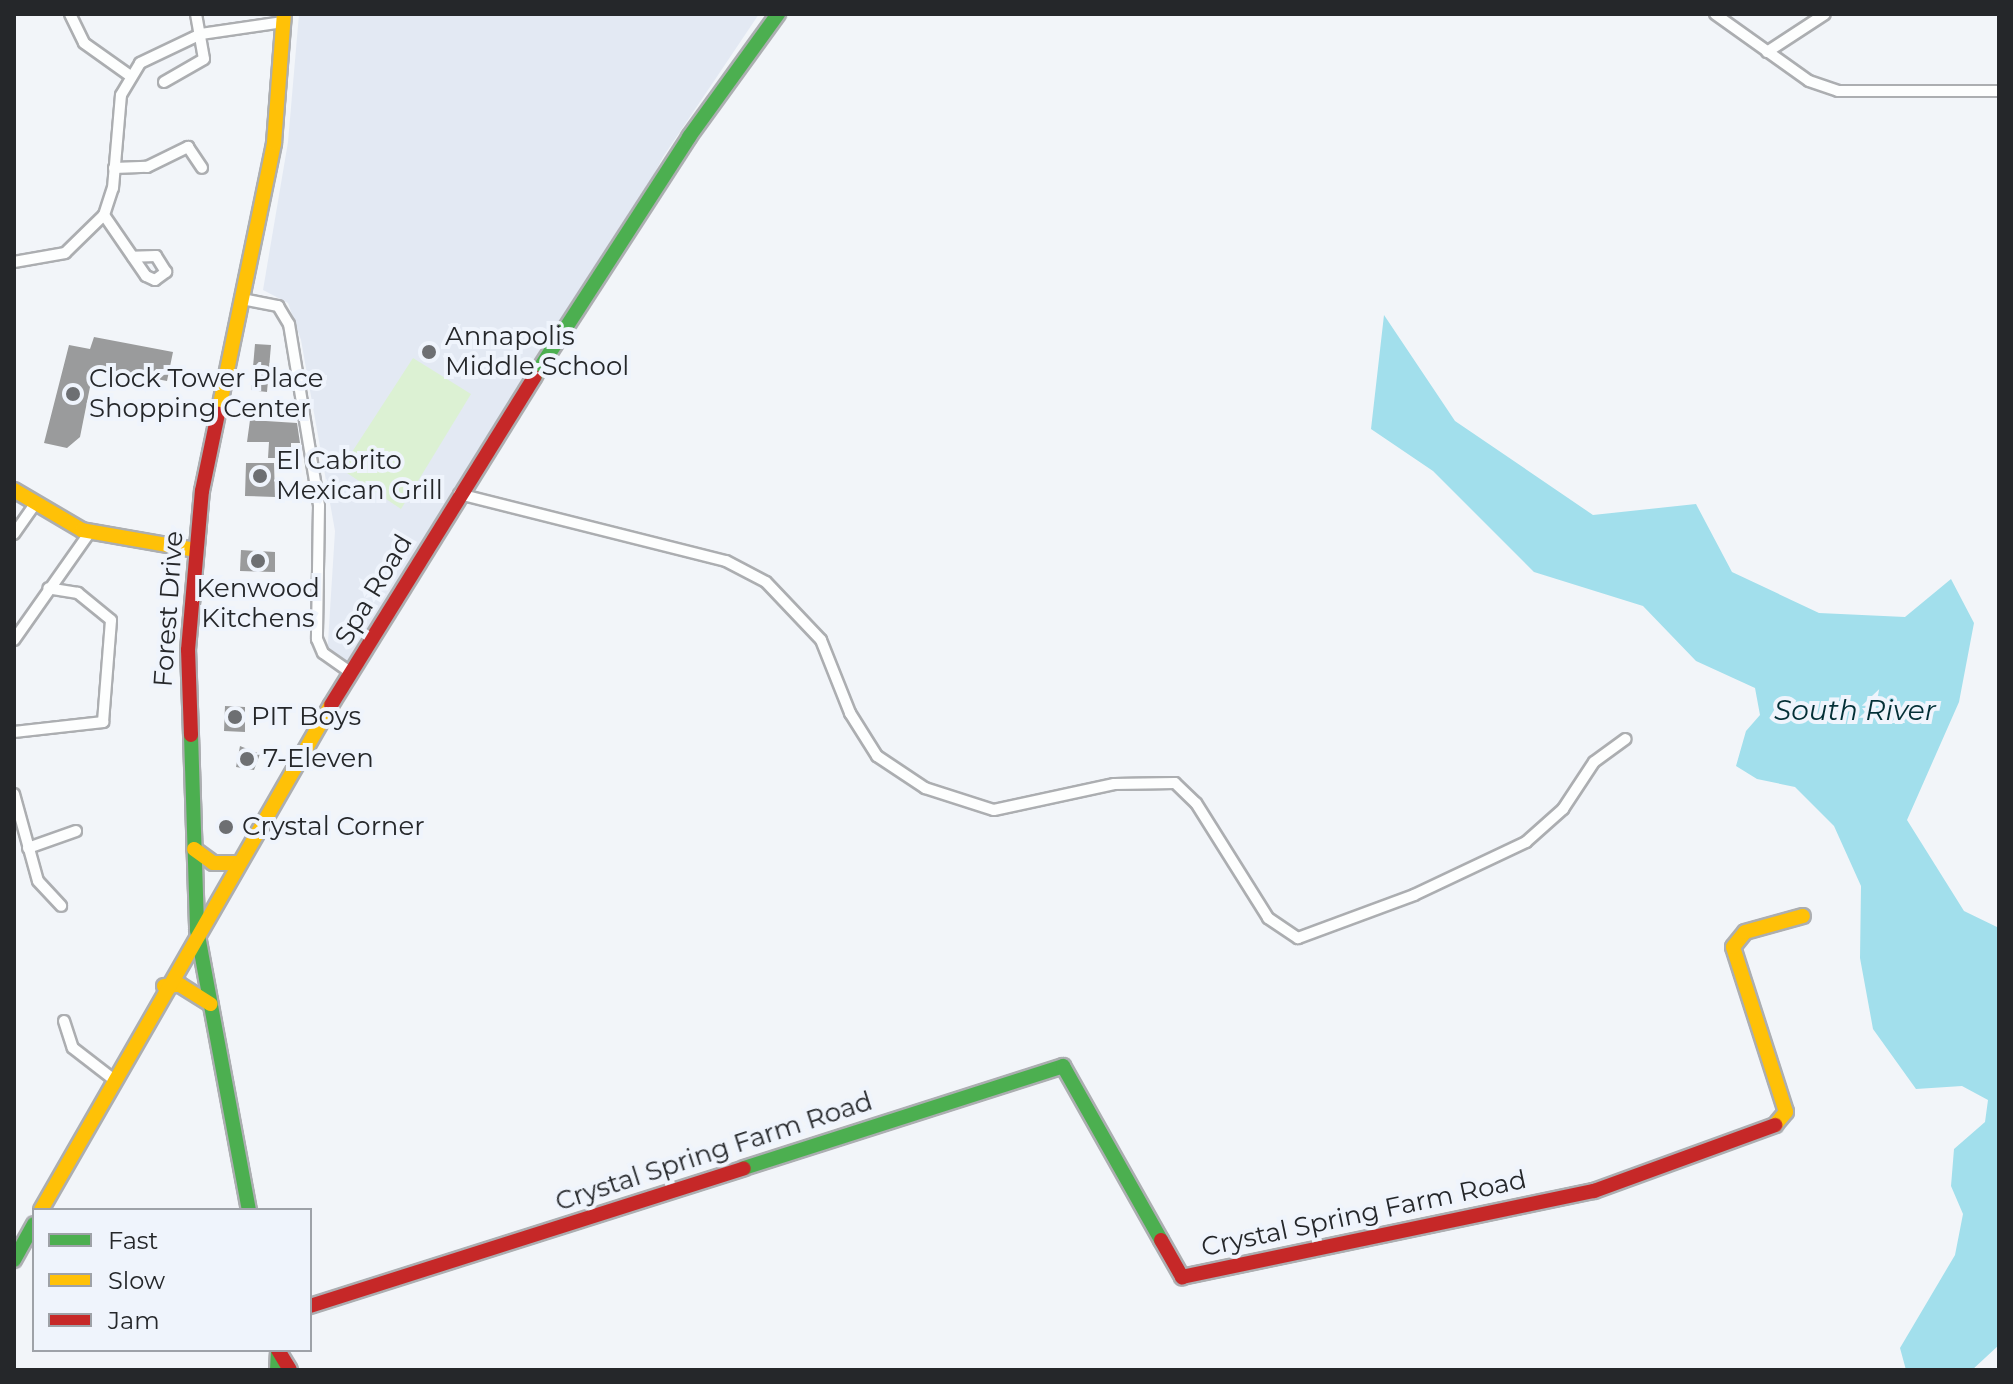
<!DOCTYPE html>
<style>
body{margin:0}
#map{position:relative;width:2013px;height:1384px;overflow:hidden;background:#f2f5f9;font-family:Montserrat,sans-serif}
div>[style]{position:absolute}
.built>*{inset:0;background:#e3e9f3}
.green>*{inset:0;background:#dcf1d3}
.water>*{inset:0;background:#a2dfec}
.building>*{inset:0;background:#9a9b9c}
.roads{filter:drop-shadow(2px 0 #acaeb1) drop-shadow(-2px 0 #acaeb1) drop-shadow(0 2px #acaeb1) drop-shadow(0 -2px #acaeb1)}
.street>*{height:10px;margin:-5px;padding:0 5px;transform-origin:5px;border-radius:5px;background:#fdfefe}
.fast>*{height:14px;margin:-7px;padding:0 7px;transform-origin:7px;border-radius:7px;background:#4caf50}
.slow>*{height:14px;margin:-7px;padding:0 7px;transform-origin:7px;border-radius:7px;background:#ffc107}
.jam>*{height:14px;margin:-7px;padding:0 7px;transform-origin:7px;border-radius:7px;background:#c62828}
.dots>*{width:22px;height:22px;translate:-50% -50%;box-sizing:border-box;border:4px solid #eff4fc;border-radius:50%}
span{translate:-50% -50%;white-space:nowrap;text-align:center;line-height:1.15;-webkit-text-stroke:8px #eff4fc;paint-order:stroke}
.poi-label{font-size:26px;color:#25272a}
.left{translate:0 -50%;text-align:left}
.street-label{font-size:26px;color:#25272a}
.water-label{font-size:28px;color:#032f36;font-style:italic}
.frame{position:absolute;inset:0;border:16px solid #25272a;pointer-events:none}
.legend{position:absolute;left:32px;top:1208px;width:280px;height:144px;box-sizing:border-box;background:#eff4fc;border:2px solid #9ea2a8;margin:0;padding:10px 14px;list-style:none;font-size:24px;color:#25272a}
.legend li{display:flex;align-items:center;gap:16px;height:40px}
.legend b{width:40px;border:2px solid #9ea2a8}
</style>
<div id="map">
<div class="built">
<i style="clip-path:polygon(299px 14px,759px 14px,663px 157px,606px 268px,349px 669px,327px 658px,335px 531px,301px 340px,288px 303px,263px 290px,288px 142px)"></i>
</div>
<div class="green">
<i style="clip-path:polygon(413px 358px,471px 394px,401px 509px,341px 469px)"></i>
</div>
<div class="water">
<i style="clip-path:polygon(1384px 315px,1455px 421px,1593px 515px,1696px 504px,1732px 572px,1819px 613px,1905px 617px,1951px 579px,1974px 623px,1959px 702px,1907px 820px,1964px 911px,1999px 928px,1999px 1345px,1972px 1370px,1906px 1370px,1900px 1348px,1955px 1255px,1963px 1214px,1951px 1186px,1954px 1149px,1985px 1122px,1988px 1100px,1962px 1086px,1916px 1089px,1873px 1029px,1860px 958px,1861px 886px,1834px 826px,1795px 787px,1757px 779px,1736px 766px,1746px 731px,1760px 715px,1755px 688px,1696px 661px,1643px 606px,1534px 572px,1433px 471px,1371px 429px)"></i>
</div>
<div class="building">
<i style="clip-path:polygon(94px 337px,173px 352px,167px 381px,94px 367px,80px 437px,67px 448px,44px 443px,69px 345px,90px 349px)"></i>
<i style="clip-path:polygon(255px 344px,271px 345px,267px 392px,251px 390px)"></i>
<i style="clip-path:polygon(250px 420px,297px 423px,300px 443px,291px 443px,291px 458px,268px 458px,269px 442px,247px 442px)"></i>
<i style="clip-path:polygon(246px 463px,274px 463px,275px 497px,245px 496px)"></i>
<i style="clip-path:polygon(241px 550px,275px 552px,275px 572px,240px 571px)"></i>
<i style="clip-path:polygon(225px 706px,245px 707px,245px 732px,224px 731px)"></i>
<i style="clip-path:polygon(240px 746px,260px 754px,254px 770px,236px 767px)"></i>
</div>
<div class="roads">
<div class="street">
<i style="left:70px;top:14px;width:32px;rotate:64deg"></i>
<i style="left:84px;top:43px;width:55px;rotate:35.4deg"></i>
<i style="left:1715px;top:14px;width:115px;rotate:35.5deg"></i>
<i style="left:1809px;top:81px;width:31px;rotate:19deg"></i>
<i style="left:1838px;top:91px;width:161px"></i>
<i style="left:1767px;top:52px;width:69px;rotate:-33.2deg"></i>
<i style="left:164px;top:82px;width:46px;rotate:-29.9deg"></i>
<i style="left:204px;top:59px;width:46px;rotate:-100.1deg"></i>
<i style="left:114px;top:168px;width:33px;rotate:-2deg"></i>
<i style="left:147px;top:167px;width:46px;rotate:-26deg"></i>
<i style="left:188px;top:147px;width:25px;rotate:56deg"></i>
<i style="left:104px;top:215px;width:74px;rotate:55.5deg"></i>
<i style="left:146px;top:276px;width:10px;rotate:24deg"></i>
<i style="left:155px;top:280px;width:14px;rotate:-36deg"></i>
<i style="left:166px;top:272px;width:19px;rotate:-122deg"></i>
<i style="left:156px;top:256px;width:23px;rotate:178deg"></i>
<i style="left:14px;top:262px;width:52px;rotate:-10deg"></i>
<i style="left:65px;top:253px;width:54px;rotate:-44.3deg"></i>
<i style="left:104px;top:215px;width:28px;rotate:-72deg"></i>
<i style="left:113px;top:188px;width:93px;rotate:-85.1deg"></i>
<i style="left:121px;top:95px;width:37px;rotate:-59deg"></i>
<i style="left:140px;top:63px;width:68px;rotate:-25.4deg"></i>
<i style="left:201px;top:34px;width:83px;rotate:-8.3deg"></i>
<i style="left:242px;top:299px;width:37px;rotate:11deg"></i>
<i style="left:278px;top:306px;width:21px;rotate:59deg"></i>
<i style="left:289px;top:324px;width:184px;rotate:80.6deg"></i>
<i style="left:319px;top:506px;width:133px;rotate:90.9deg"></i>
<i style="left:317px;top:639px;width:15px;rotate:67deg"></i>
<i style="left:323px;top:653px;width:35px;rotate:35deg"></i>
<i style="left:459px;top:494px;width:275px;rotate:14.1deg"></i>
<i style="left:726px;top:561px;width:45px;rotate:27.7deg"></i>
<i style="left:766px;top:582px;width:80px;rotate:46.5deg"></i>
<i style="left:821px;top:640px;width:79px;rotate:68.3deg"></i>
<i style="left:850px;top:713px;width:51px;rotate:57.9deg"></i>
<i style="left:877px;top:756px;width:58px;rotate:33.7deg"></i>
<i style="left:925px;top:788px;width:72px;rotate:17.7deg"></i>
<i style="left:994px;top:810px;width:123px;rotate:-12.2deg"></i>
<i style="left:1114px;top:784px;width:61px;rotate:-0.9deg"></i>
<i style="left:1175px;top:783px;width:29px;rotate:44deg"></i>
<i style="left:1196px;top:803px;width:136px;rotate:57.9deg"></i>
<i style="left:1268px;top:918px;width:36px;rotate:34deg"></i>
<i style="left:1298px;top:938px;width:124px;rotate:-20.3deg"></i>
<i style="left:1414px;top:895px;width:124px;rotate:-25.3deg"></i>
<i style="left:1526px;top:842px;width:50px;rotate:-41.7deg"></i>
<i style="left:1563px;top:809px;width:56px;rotate:-56.6deg"></i>
<i style="left:1594px;top:762px;width:39px;rotate:-36deg"></i>
<i style="left:14px;top:534px;width:38px;rotate:-55deg"></i>
<i style="left:14px;top:640px;width:132px;rotate:-54.9deg"></i>
<i style="left:14px;top:732px;width:90px;rotate:-6.4deg"></i>
<i style="left:103px;top:722px;width:102px;rotate:-85.5deg"></i>
<i style="left:111px;top:620px;width:43px;rotate:-140.7deg"></i>
<i style="left:78px;top:593px;width:30px;rotate:-171deg"></i>
<i style="left:14px;top:794px;width:90px;rotate:74.6deg"></i>
<i style="left:38px;top:881px;width:34px;rotate:47deg"></i>
<i style="left:28px;top:848px;width:51px;rotate:-19.5deg"></i>
<i style="left:64px;top:1021px;width:28px;rotate:72deg"></i>
<i style="left:73px;top:1048px;width:51px;rotate:37.8deg"></i>
</div>
<div class="fast">
<i style="left:534px;top:377px;width:286px;rotate:-57.1deg"></i>
<i style="left:689px;top:137px;width:152px;rotate:-54.1deg"></i>
<i style="left:191px;top:735px;width:195px;rotate:88.2deg"></i>
<i style="left:197px;top:930px;width:285px;rotate:79.5deg"></i>
<i style="left:744px;top:1168px;width:335px;rotate:-17.7deg"></i>
<i style="left:1063px;top:1066px;width:200px;rotate:60.6deg"></i>
<i style="left:14px;top:1260px;width:41px;rotate:-60.9deg"></i>
<i style="left:277px;top:1370px;width:20px;rotate:-87deg"></i>
</div>
<div class="slow">
<i style="left:218px;top:414px;width:277px;rotate:-78.3deg"></i>
<i style="left:274px;top:143px;width:129px;rotate:-85.6deg"></i>
<i style="left:14px;top:490px;width:79px;rotate:30.5deg"></i>
<i style="left:82px;top:530px;width:115px;rotate:10deg"></i>
<i style="left:194px;top:849px;width:24px;rotate:36deg"></i>
<i style="left:213px;top:863px;width:23px"></i>
<i style="left:164px;top:986px;width:16px;rotate:-4deg"></i>
<i style="left:180px;top:985px;width:36px;rotate:32deg"></i>
<i style="left:1775px;top:1125px;width:17px;rotate:-50deg"></i>
<i style="left:1786px;top:1112px;width:173px;rotate:-107.8deg"></i>
<i style="left:1733px;top:947px;width:19px;rotate:-51deg"></i>
<i style="left:1745px;top:932px;width:60px;rotate:-15.4deg"></i>
<i style="left:41px;top:1210px;width:582px;rotate:-60.13deg"></i>
</div>
<div class="jam">
<i style="left:331px;top:705px;width:386px;rotate:-58.2deg"></i>
<i style="left:191px;top:735px;width:85px;rotate:-92deg"></i>
<i style="left:188px;top:650px;width:160px;rotate:-85deg"></i>
<i style="left:202px;top:491px;width:79px;rotate:-78.3deg"></i>
<i style="left:1161px;top:1240px;width:43px;rotate:60.4deg"></i>
<i style="left:1182px;top:1277px;width:421px;rotate:-11.8deg"></i>
<i style="left:1594px;top:1191px;width:193px;rotate:-20deg"></i>
<i style="left:310px;top:1306px;width:455px;rotate:-17.6deg"></i>
<i style="left:278px;top:1350px;width:23px;rotate:59deg"></i>
</div>
</div>
<div class="dots">
<i style="left:429px;top:352px;background:#6d6f72"></i>
<i style="left:73px;top:394px;background:#6d6f72"></i>
<i style="left:260px;top:476px;background:#6d6f72"></i>
<i style="left:258px;top:561px;background:#6d6f72"></i>
<i style="left:235px;top:717px;background:#6d6f72"></i>
<i style="left:247px;top:759px;background:#6d6f72"></i>
<i style="left:226px;top:827px;background:#6d6f72"></i>
</div>
<div class="poi-label">
<span class="left" style="left:445px;top:352px">Annapolis<br>Middle School</span>
<span class="left" style="left:89px;top:394px">Clock Tower Place<br>Shopping Center</span>
<span class="left" style="left:276px;top:476px">El Cabrito<br>Mexican Grill</span>
<span style="left:258px;top:604px">Kenwood<br>Kitchens</span>
<span class="left" style="left:251px;top:717px">PIT Boys</span>
<span class="left" style="left:263px;top:759px">7-Eleven</span>
<span class="left" style="left:242px;top:827px">Crystal Corner</span>
</div>
<div class="street-label">
<span style="left:374px;top:590px;rotate:-59deg">Spa Road</span>
<span style="left:169px;top:609px;rotate:-86deg">Forest Drive</span>
<span style="left:714px;top:1152px;rotate:-18deg">Crystal Spring Farm Road</span>
<span style="left:1364px;top:1214px;rotate:-12deg">Crystal Spring Farm Road</span>
</div>
<div class="water-label">
<span style="left:1855px;top:710px">South River</span>
</div>
<div class="frame"></div>
<ul class="legend">
<li><b style="height:10px;background:#4caf50"></b>Fast</li>
<li><b style="height:10px;background:#ffc107"></b>Slow</li>
<li><b style="height:10px;background:#c62828"></b>Jam</li>
</ul>
</div>
